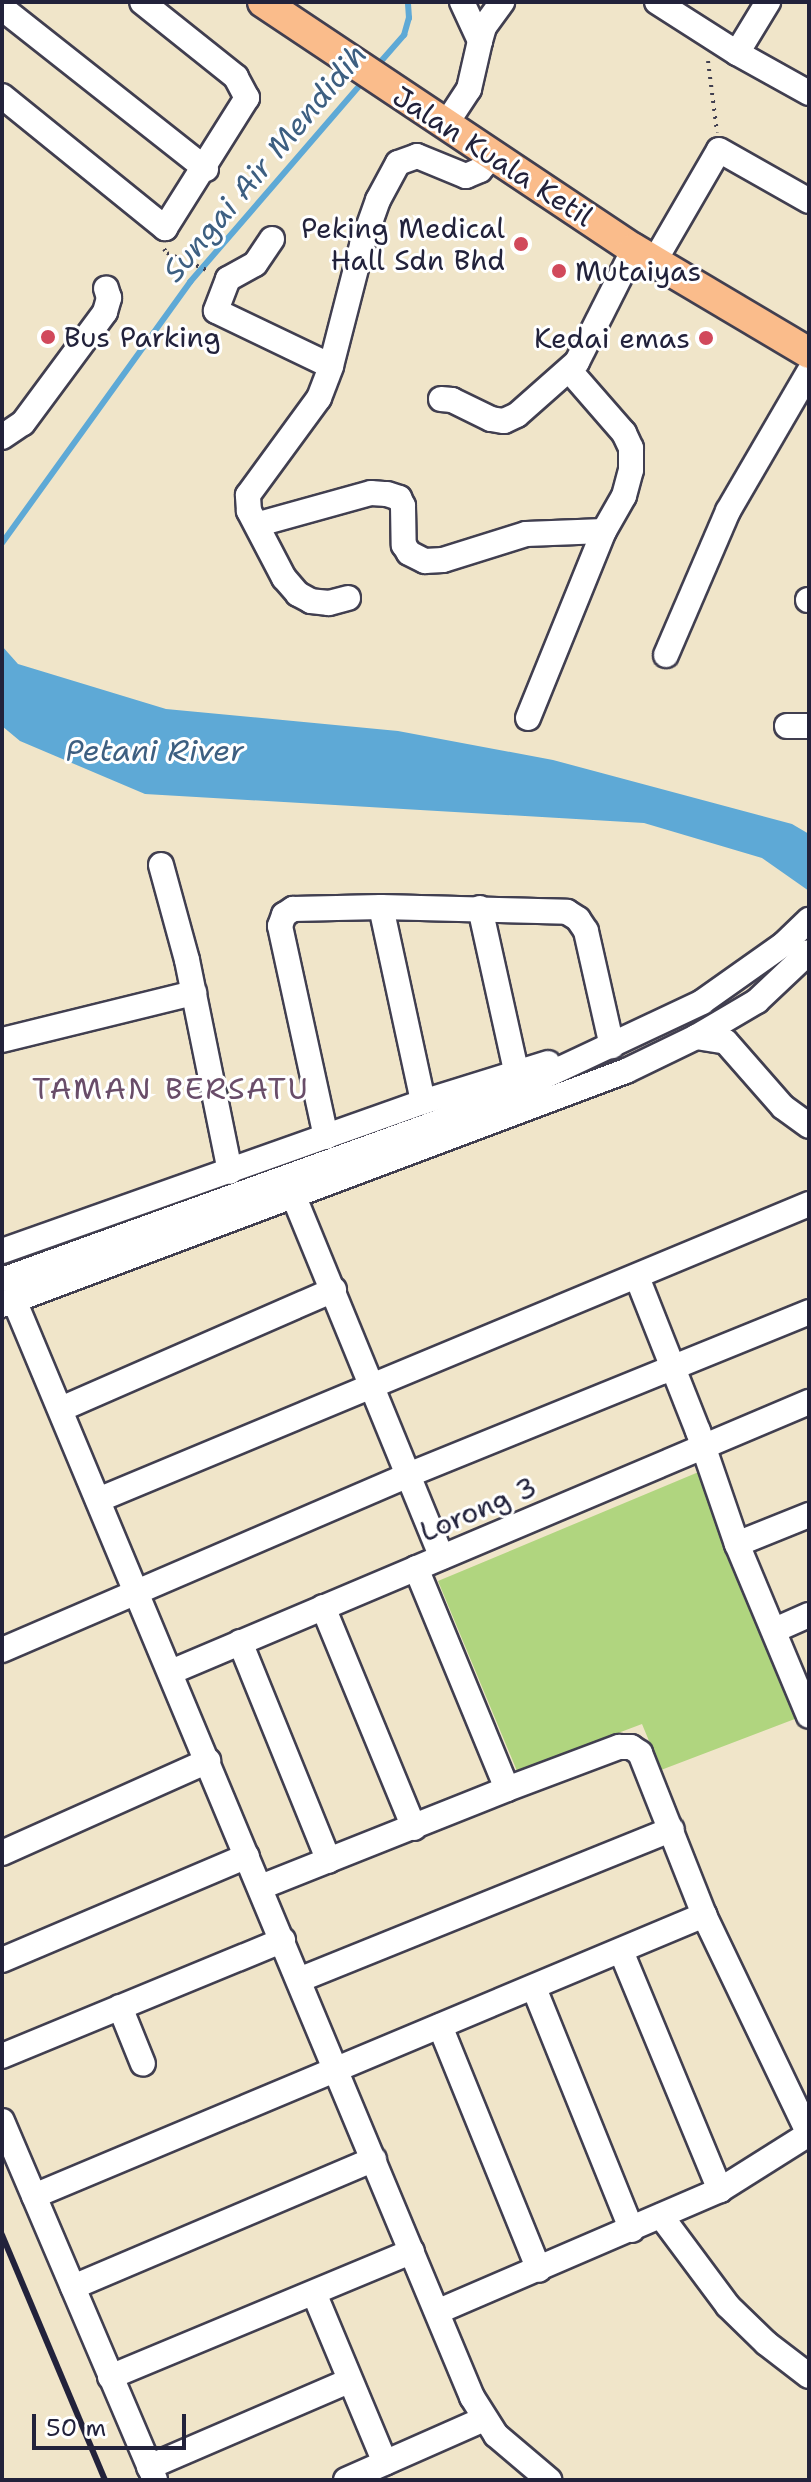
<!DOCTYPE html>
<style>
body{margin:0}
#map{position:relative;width:811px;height:2482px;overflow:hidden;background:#f0e5c9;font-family:"Shantell Sans",sans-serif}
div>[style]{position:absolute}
.green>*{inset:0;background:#b0d57f}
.water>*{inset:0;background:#5ea9d6}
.stream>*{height:6px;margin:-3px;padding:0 3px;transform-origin:3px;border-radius:3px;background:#5ea9d6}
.path>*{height:4px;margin-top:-2px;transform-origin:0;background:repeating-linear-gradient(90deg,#413f50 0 2px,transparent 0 8px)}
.roads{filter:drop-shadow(2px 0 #413f50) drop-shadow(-2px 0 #413f50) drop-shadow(0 2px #413f50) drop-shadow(0 -2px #413f50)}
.minor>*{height:24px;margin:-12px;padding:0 12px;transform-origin:12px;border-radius:12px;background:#fff}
.major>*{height:30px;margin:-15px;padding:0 15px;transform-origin:15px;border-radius:15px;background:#fabc8b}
.rail>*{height:6px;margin:-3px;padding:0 3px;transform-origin:3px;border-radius:3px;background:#22223b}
.dots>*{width:22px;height:22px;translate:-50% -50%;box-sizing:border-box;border:4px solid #fff;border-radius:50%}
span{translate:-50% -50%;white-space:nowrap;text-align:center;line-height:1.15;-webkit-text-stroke:6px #fff;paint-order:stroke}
.street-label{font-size:28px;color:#22223b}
.poi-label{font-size:28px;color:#22223b}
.right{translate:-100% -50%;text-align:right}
.left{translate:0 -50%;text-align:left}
.water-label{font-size:30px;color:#3d5f81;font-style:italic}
.neighbourhood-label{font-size:30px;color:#694d69;letter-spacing:2px}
.frame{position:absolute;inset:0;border:4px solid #22223b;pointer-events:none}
.scale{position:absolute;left:32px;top:2414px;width:154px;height:36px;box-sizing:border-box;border:4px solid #22223b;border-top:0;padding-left:10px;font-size:24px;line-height:28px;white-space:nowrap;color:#22223b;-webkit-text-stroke:6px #fff;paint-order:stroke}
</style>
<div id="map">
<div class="green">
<i style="clip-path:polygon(701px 1471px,800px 1717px,661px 1770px,642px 1724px,517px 1771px,438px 1581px)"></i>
</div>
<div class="water">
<i style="clip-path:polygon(2px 646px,18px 664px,166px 709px,398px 731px,553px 760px,792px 824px,809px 834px,809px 891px,762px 858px,644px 823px,145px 794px,20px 741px,2px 726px)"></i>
</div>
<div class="stream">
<i style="left:376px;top:67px;width:43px;rotate:-48.8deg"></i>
<i style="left:404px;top:35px;width:18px;rotate:-74deg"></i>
<i style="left:409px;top:18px;width:16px;rotate:-94deg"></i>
<i style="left:2px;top:543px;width:322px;rotate:-54.2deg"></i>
<i style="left:190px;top:282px;width:269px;rotate:-49.2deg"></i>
</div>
<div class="path">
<i style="left:708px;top:61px;width:72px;rotate:82.8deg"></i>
<i style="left:164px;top:249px;width:5px;rotate:53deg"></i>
<i style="left:167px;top:253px;width:46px;rotate:23.2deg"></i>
</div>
<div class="roads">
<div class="minor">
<i style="left:462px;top:2px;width:43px;rotate:65.2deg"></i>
<i style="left:480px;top:41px;width:15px;rotate:-74deg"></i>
<i style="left:484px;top:27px;width:31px;rotate:-54deg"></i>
<i style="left:657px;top:2px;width:95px;rotate:32.5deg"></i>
<i style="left:737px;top:53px;width:82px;rotate:29.1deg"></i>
<i style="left:2px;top:8px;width:260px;rotate:38.3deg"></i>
<i style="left:737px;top:53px;width:60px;rotate:-58.7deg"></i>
<i style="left:2px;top:96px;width:210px;rotate:39deg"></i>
<i style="left:165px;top:228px;width:154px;rotate:-57.8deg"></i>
<i style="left:247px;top:98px;width:24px;rotate:-118deg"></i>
<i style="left:236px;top:77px;width:120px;rotate:-141.4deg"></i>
<i style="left:446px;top:124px;width:42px;rotate:-56.7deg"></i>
<i style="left:469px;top:89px;width:49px;rotate:-77.1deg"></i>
<i style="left:272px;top:239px;width:30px;rotate:124deg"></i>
<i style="left:255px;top:264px;width:31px;rotate:151deg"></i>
<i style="left:228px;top:279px;width:34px;rotate:111deg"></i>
<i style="left:216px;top:311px;width:127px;rotate:25.6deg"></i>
<i style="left:654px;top:262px;width:129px;rotate:-59.9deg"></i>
<i style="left:719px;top:150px;width:103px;rotate:29.5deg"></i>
<i style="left:441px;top:399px;width:11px;rotate:5deg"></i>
<i style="left:452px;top:400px;width:43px;rotate:26deg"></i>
<i style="left:491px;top:419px;width:13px;rotate:9deg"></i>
<i style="left:504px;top:421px;width:14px;rotate:-25deg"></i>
<i style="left:517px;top:415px;width:80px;rotate:-41.5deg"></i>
<i style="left:577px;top:362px;width:127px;rotate:-63.2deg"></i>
<i style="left:2px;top:437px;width:25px;rotate:-34deg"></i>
<i style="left:23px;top:423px;width:138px;rotate:-53.5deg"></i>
<i style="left:105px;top:312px;width:15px;rotate:-74deg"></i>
<i style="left:109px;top:298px;width:10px;rotate:-107deg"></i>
<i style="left:259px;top:524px;width:116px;rotate:-15.5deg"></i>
<i style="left:371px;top:493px;width:16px;rotate:4deg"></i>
<i style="left:387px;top:494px;width:13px;rotate:18deg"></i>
<i style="left:399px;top:498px;width:9px;rotate:63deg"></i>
<i style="left:403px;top:506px;width:39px;rotate:89deg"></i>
<i style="left:404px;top:545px;width:9px;rotate:58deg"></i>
<i style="left:409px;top:553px;width:18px;rotate:27deg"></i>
<i style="left:425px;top:561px;width:18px;rotate:-3deg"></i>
<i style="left:443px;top:560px;width:87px;rotate:-17.4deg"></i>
<i style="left:526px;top:534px;width:78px;rotate:-2.2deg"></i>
<i style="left:348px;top:598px;width:20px;rotate:165deg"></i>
<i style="left:329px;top:603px;width:18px;rotate:-174deg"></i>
<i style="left:311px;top:601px;width:15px;rotate:-152deg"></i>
<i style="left:298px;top:594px;width:21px;rotate:-131deg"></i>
<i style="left:284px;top:578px;width:76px;rotate:-117.6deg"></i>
<i style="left:249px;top:511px;width:16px;rotate:-94deg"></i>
<i style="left:248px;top:495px;width:120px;rotate:-53.8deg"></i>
<i style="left:319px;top:398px;width:34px;rotate:-69deg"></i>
<i style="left:331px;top:366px;width:125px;rotate:-75.6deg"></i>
<i style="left:362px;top:245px;width:48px;rotate:-70.4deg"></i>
<i style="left:378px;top:200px;width:42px;rotate:-61.6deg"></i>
<i style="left:398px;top:163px;width:20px;rotate:-20deg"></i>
<i style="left:417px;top:156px;width:53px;rotate:22.2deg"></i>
<i style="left:466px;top:176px;width:15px;rotate:-23deg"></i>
<i style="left:480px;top:170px;width:18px;rotate:-49deg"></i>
<i style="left:808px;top:600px;width:1px"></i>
<i style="left:666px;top:655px;width:157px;rotate:-66.7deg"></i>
<i style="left:728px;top:511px;width:161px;rotate:-59.8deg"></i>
<i style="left:528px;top:718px;width:202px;rotate:-67.9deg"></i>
<i style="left:604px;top:531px;width:40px;rotate:-60.3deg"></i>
<i style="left:624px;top:496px;width:27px;rotate:-75deg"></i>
<i style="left:631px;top:470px;width:22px;rotate:-90deg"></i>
<i style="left:631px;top:448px;width:17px;rotate:-115deg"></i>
<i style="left:624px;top:433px;width:82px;rotate:-131.1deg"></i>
<i style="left:787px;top:726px;width:22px"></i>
<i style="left:161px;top:865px;width:98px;rotate:74.7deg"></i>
<i style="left:187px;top:960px;width:216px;rotate:78.5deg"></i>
<i style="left:381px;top:907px;width:199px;rotate:77.8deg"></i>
<i style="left:480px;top:908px;width:166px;rotate:77.5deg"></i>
<i style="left:696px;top:1037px;width:30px;rotate:9deg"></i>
<i style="left:726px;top:1042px;width:86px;rotate:48.8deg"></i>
<i style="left:783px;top:1107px;width:32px;rotate:36deg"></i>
<i style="left:2px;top:1040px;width:198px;rotate:-13.8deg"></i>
<i style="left:326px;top:1137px;width:216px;rotate:-102.3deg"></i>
<i style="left:280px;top:926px;width:12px;rotate:-70deg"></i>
<i style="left:284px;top:915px;width:11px;rotate:-34deg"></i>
<i style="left:293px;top:909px;width:88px;rotate:-1.3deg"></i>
<i style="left:381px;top:907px;width:186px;rotate:1.5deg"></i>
<i style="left:567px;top:912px;width:13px;rotate:32deg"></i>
<i style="left:578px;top:919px;width:14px;rotate:56deg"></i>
<i style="left:586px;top:931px;width:118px;rotate:77.3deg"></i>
<i style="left:294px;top:1197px;width:389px;rotate:67.7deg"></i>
<i style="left:2px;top:1251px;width:447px;rotate:-19.5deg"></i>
<i style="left:423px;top:1102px;width:131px;rotate:-17.3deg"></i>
<i style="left:637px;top:1277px;width:166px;rotate:68.4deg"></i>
<i style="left:698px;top:1431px;width:120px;rotate:71deg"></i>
<i style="left:737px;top:1544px;width:186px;rotate:67.3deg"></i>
<i style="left:2px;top:1280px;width:503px;rotate:-19.88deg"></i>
<i style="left:475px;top:1109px;width:251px;rotate:-25.2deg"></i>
<i style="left:702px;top:1002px;width:100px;rotate:-35.3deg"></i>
<i style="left:784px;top:944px;width:35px;rotate:-44deg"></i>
<i style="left:14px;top:1300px;width:1189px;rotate:67.34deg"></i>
<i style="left:472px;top:2397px;width:45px;rotate:57.7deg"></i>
<i style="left:496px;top:2435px;width:70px;rotate:40.3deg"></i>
<i style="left:2px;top:1305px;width:666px;rotate:-20.56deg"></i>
<i style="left:626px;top:1071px;width:78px;rotate:-25.9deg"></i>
<i style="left:696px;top:1037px;width:71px;rotate:-30.5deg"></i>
<i style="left:757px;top:1001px;width:71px;rotate:-43.3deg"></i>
<i style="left:61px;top:1409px;width:298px;rotate:-23.6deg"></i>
<i style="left:98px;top:1500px;width:770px;rotate:-22.6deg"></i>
<i style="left:737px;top:1544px;width:78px;rotate:-21.9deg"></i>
<i style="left:416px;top:1568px;width:239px;rotate:67.6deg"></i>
<i style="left:323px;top:1607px;width:239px;rotate:67.6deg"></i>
<i style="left:775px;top:1630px;width:37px;rotate:-24deg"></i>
<i style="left:240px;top:1642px;width:236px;rotate:67.9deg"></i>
<i style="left:2px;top:1650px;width:442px;rotate:-23.3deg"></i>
<i style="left:408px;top:1475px;width:433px;rotate:-22.1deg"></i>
<i style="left:171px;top:1672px;width:693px;rotate:-22.94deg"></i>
<i style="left:2px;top:1853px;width:226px;rotate:-24.1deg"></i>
<i style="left:261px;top:1887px;width:265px;rotate:-21.7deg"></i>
<i style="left:507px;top:1789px;width:120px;rotate:-20.6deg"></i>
<i style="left:619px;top:1747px;width:12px"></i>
<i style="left:631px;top:1747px;width:11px;rotate:34deg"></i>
<i style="left:640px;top:1753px;width:174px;rotate:68.4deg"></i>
<i style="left:704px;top:1915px;width:243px;rotate:64.4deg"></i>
<i style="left:621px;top:1951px;width:259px;rotate:67.5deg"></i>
<i style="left:2px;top:1960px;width:266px;rotate:-23deg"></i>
<i style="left:299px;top:1980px;width:402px;rotate:-22deg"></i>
<i style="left:534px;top:1988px;width:261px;rotate:68deg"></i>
<i style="left:120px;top:2007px;width:61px;rotate:68deg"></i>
<i style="left:440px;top:2026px;width:263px;rotate:67.9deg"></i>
<i style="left:2px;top:2056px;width:304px;rotate:-22.4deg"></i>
<i style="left:2px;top:2121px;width:390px;rotate:66.9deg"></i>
<i style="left:34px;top:2196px;width:727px;rotate:-22.75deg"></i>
<i style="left:661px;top:2216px;width:112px;rotate:53.3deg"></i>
<i style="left:728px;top:2306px;width:53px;rotate:44.2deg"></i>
<i style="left:766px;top:2343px;width:54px;rotate:37.5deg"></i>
<i style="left:73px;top:2287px;width:327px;rotate:-23deg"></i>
<i style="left:314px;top:2293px;width:184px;rotate:67.3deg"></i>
<i style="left:439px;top:2311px;width:306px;rotate:-23.3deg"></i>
<i style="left:720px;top:2190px;width:105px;rotate:-32.2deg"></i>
<i style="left:110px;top:2377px;width:327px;rotate:-22.6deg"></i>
<i style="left:149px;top:2467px;width:218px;rotate:-23.3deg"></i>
<i style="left:346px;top:2480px;width:151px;rotate:-23.8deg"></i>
</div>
<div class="major">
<i style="left:263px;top:2px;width:446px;rotate:33.7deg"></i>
<i style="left:634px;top:249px;width:204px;rotate:30.7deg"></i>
</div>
</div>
<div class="rail">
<i style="left:2px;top:2235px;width:266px;rotate:67.2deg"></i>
</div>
<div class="dots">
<i style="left:521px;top:244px;background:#d1495b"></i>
<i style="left:559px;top:271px;background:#d1495b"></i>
<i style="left:48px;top:337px;background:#d1495b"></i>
<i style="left:706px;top:338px;background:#d1495b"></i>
</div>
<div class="street-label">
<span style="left:493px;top:156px;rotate:33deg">Jalan Kuala Ketil</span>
<span style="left:478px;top:1509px;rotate:-23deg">Lorong 3</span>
</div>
<div class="poi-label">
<span class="right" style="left:505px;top:244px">Peking Medical<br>Hall Sdn Bhd</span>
<span class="left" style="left:575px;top:271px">Mutaiyas</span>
<span class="left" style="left:64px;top:337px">Bus Parking</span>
<span class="right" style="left:690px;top:338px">Kedai emas</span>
</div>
<div class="water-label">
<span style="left:265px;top:163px;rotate:-50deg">Sungai Air Mendidih</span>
<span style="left:155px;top:751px">Petani River</span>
</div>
<div class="neighbourhood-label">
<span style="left:171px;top:1089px">TAMAN BERSATU</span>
</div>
<div class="frame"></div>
<div class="scale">50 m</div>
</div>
